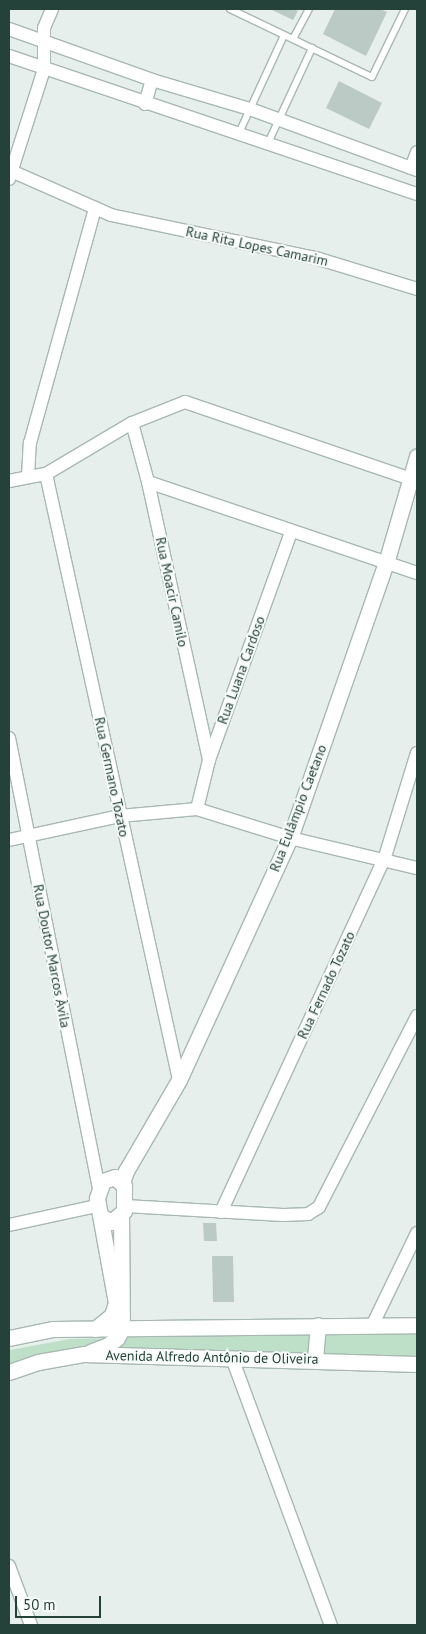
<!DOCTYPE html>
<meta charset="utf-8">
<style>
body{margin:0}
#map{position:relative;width:426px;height:1634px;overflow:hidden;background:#e6efeb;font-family:"PT Sans",sans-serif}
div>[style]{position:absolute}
.green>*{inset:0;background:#bfe0c8}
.building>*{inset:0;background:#bbcac4}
.roads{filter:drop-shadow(1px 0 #a8b8b2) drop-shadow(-1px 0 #a8b8b2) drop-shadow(0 1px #a8b8b2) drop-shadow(0 -1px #a8b8b2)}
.lane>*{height:6px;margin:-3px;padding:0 3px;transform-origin:3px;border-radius:3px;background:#fff}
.street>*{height:12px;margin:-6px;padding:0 6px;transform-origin:6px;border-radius:6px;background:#fff}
.secondary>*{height:15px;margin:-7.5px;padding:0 7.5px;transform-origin:7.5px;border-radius:7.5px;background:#fff}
span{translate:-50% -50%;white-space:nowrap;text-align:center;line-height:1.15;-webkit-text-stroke:4px #f7fbf9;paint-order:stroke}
.street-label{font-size:14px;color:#24423a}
.frame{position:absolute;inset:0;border:10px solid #24423a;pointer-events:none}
.scale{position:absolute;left:15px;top:1596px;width:86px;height:22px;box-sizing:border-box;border:2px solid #24423a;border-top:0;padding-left:6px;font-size:15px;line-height:18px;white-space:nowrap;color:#24423a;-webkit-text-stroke:4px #f7fbf9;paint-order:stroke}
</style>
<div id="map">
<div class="green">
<i style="clip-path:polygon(353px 1334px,417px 1335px,417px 1357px,120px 1354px,120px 1343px,124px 1337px)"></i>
<i style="clip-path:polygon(112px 1338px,97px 1347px,9px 1367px,9px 1350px,15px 1349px,70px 1339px)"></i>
</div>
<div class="building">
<i style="clip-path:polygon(270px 9px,293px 9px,298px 11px,293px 20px)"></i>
<i style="clip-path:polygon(335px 9px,380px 9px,387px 12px,366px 56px,323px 34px)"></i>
<i style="clip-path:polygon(339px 81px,382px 103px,369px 129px,326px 108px)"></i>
<i style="clip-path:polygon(203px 1223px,216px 1223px,217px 1241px,204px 1241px)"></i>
<i style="clip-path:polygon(212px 1256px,233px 1256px,234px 1302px,213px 1302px)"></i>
</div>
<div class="roads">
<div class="lane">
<i style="left:230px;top:9px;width:157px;rotate:25.6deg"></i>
<i style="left:372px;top:77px;width:76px;rotate:-64.1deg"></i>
<i style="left:293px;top:39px;width:34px;rotate:-62deg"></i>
<i style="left:239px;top:133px;width:108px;rotate:-65.3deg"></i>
<i style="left:268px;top:143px;width:105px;rotate:-65.1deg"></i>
</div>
<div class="street">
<i style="left:9px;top:29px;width:152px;rotate:19.6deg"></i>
<i style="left:152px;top:80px;width:102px;rotate:16.5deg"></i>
<i style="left:250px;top:109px;width:178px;rotate:20.1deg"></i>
<i style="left:9px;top:56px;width:431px;rotate:18.7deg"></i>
<i style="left:145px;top:104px;width:25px;rotate:-74deg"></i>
<i style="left:411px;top:168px;width:17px;rotate:-69deg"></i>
<i style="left:9px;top:170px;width:111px;rotate:23.8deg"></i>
<i style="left:111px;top:215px;width:213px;rotate:11.9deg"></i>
<i style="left:319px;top:259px;width:102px;rotate:17deg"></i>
<i style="left:9px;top:179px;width:115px;rotate:-72.3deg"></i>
<i style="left:44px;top:69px;width:41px;rotate:-90deg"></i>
<i style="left:44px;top:28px;width:21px;rotate:-67deg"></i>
<i style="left:132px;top:423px;width:61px;rotate:74.8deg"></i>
<i style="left:148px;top:482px;width:285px;rotate:77.6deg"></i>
<i style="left:46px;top:474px;width:620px;rotate:77.62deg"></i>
<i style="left:28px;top:477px;width:34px;rotate:-87deg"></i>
<i style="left:30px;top:443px;width:244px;rotate:-74.5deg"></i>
<i style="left:9px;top:481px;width:38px;rotate:-11deg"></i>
<i style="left:46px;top:474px;width:100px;rotate:-30.7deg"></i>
<i style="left:132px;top:423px;width:57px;rotate:-21.6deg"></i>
<i style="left:185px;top:402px;width:245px;rotate:18.8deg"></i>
<i style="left:148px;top:482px;width:284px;rotate:18.7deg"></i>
<i style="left:9px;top:738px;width:459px;rotate:78.7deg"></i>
<i style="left:197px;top:809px;width:50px;rotate:-76.2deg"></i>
<i style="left:209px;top:760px;width:242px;rotate:-70.2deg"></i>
<i style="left:9px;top:840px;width:114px;rotate:-12.2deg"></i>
<i style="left:120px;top:816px;width:77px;rotate:-5.2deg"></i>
<i style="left:197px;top:809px;width:97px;rotate:17.3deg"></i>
<i style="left:290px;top:838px;width:130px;rotate:13.3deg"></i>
<i style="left:125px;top:1206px;width:158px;rotate:3.3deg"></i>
<i style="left:283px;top:1215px;width:25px;rotate:-2deg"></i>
<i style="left:308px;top:1214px;width:13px;rotate:-32deg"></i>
<i style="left:319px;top:1207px;width:215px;rotate:-62.8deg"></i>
<i style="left:221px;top:1212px;width:388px;rotate:-65.2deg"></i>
<i style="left:384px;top:860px;width:112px;rotate:-72.9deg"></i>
<i style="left:9px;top:1225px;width:90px;rotate:-12.2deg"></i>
<i style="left:373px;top:1324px;width:101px;rotate:-64.2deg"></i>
<i style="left:232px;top:1358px;width:285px;rotate:69.7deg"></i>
<i style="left:9px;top:1566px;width:63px;rotate:69.6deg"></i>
</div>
<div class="secondary">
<i style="left:122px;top:1183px;width:13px;rotate:-72deg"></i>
<i style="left:126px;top:1171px;width:105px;rotate:-59.8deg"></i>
<i style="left:179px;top:1080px;width:266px;rotate:-65.4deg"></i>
<i style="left:290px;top:838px;width:291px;rotate:-70.8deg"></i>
<i style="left:386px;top:563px;width:111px;rotate:-73.8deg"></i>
<i style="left:95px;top:1329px;width:22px;rotate:-39deg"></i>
<i style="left:112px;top:1315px;width:13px;rotate:-72deg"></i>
<i style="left:116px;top:1303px;width:107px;rotate:-100.3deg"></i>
<i style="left:97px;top:1198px;width:18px;rotate:-71deg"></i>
<i style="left:103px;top:1181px;width:13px;rotate:-18deg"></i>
<i style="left:115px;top:1177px;width:13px;rotate:45deg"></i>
<i style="left:124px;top:1186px;width:25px;rotate:90deg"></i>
<i style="left:124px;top:1211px;width:17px;rotate:140deg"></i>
<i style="left:111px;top:1222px;width:12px;rotate:-149deg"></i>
<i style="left:9px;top:1338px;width:45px;rotate:-11.6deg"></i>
<i style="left:53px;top:1329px;width:364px;rotate:-0.6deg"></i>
<i style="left:90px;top:1352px;width:19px;rotate:-21deg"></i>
<i style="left:108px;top:1345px;width:11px;rotate:-38deg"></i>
<i style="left:117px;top:1338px;width:11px;rotate:-63deg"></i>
<i style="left:122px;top:1328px;width:111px;rotate:-90.5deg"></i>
<i style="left:315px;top:1359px;width:34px;rotate:-85deg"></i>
<i style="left:9px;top:1372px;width:31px;rotate:-19deg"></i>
<i style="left:38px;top:1362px;width:47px;rotate:-9.9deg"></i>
<i style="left:84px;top:1354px;width:333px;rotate:1.7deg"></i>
</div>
</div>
<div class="street-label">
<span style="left:257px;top:246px;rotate:12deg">Rua Rita Lopes Camarim</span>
<span style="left:172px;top:592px;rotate:78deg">Rua Moacir Camilo</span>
<span style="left:241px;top:670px;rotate:-70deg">Rua Luana Cardoso</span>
<span style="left:112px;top:777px;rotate:78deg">Rua Germano Tozato</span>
<span style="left:298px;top:808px;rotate:-69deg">Rua Eulâmpio Caetano</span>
<span style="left:52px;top:956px;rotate:79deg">Rua Doutor Marcos Àvila</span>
<span style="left:326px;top:985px;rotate:-65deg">Rua Fernado Tozato</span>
<span style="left:212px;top:1357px;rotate:1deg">Avenida Alfredo Antônio de Oliveira</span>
</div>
<div class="frame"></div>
<div class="scale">50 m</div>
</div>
